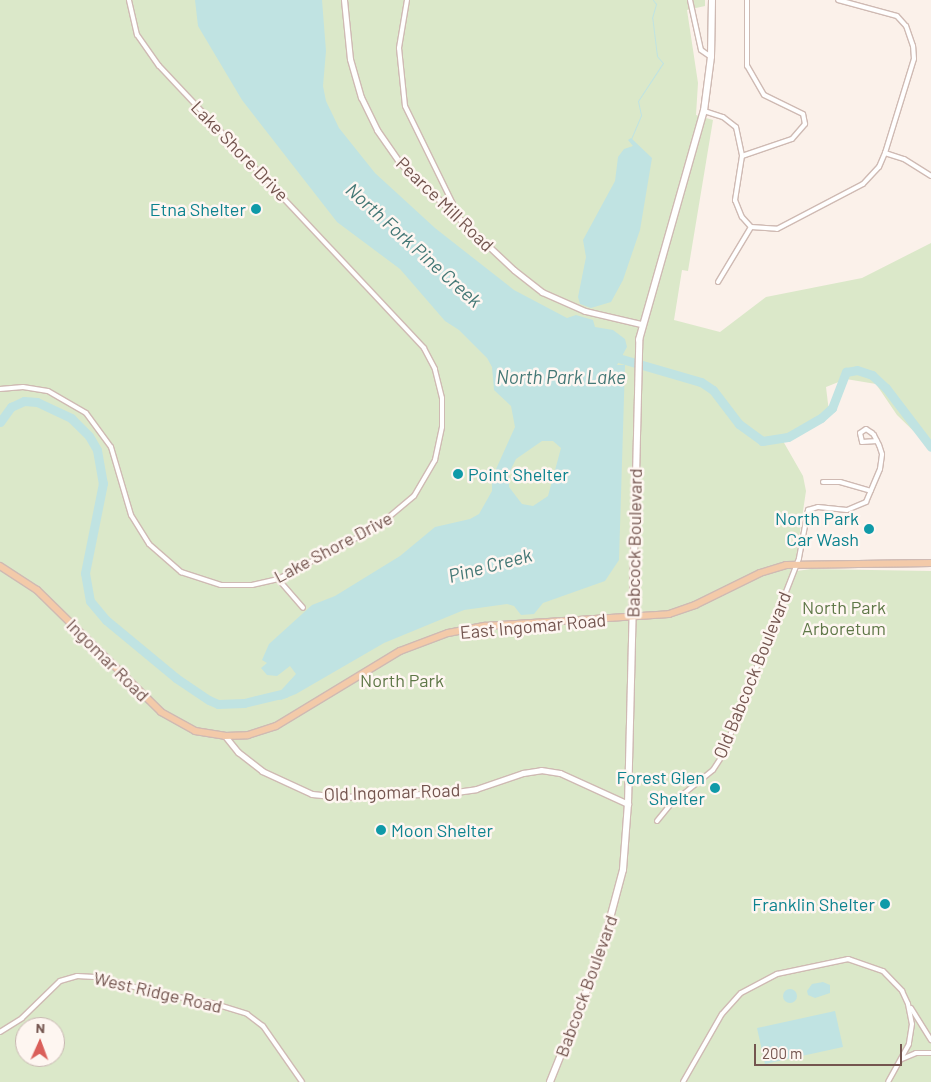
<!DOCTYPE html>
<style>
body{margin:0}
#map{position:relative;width:931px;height:1082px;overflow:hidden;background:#fbf1ea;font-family:Barlow,sans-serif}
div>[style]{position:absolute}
.green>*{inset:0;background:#dbe8c9}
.water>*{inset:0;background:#c0e3e2}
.round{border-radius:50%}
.stream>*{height:1px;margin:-0.5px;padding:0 0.5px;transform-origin:0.5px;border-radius:0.5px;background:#c0e3e2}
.river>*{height:9px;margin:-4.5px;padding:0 4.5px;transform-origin:4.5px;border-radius:4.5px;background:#c0e3e2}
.roads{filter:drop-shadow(1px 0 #cfbab3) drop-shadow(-1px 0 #cfbab3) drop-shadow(0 1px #cfbab3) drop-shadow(0 -1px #cfbab3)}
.minor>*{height:4px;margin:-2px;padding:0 2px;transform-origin:2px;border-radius:2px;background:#fff}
.tertiary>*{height:5px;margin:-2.5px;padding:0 2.5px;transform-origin:2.5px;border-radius:2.5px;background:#fff}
.secondary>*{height:5.5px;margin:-2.75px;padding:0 2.75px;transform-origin:2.75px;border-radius:2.75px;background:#fff}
.primary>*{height:6px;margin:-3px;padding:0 3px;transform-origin:3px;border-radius:3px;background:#f3caa9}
.dots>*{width:14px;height:14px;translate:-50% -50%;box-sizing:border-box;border:2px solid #fef6f1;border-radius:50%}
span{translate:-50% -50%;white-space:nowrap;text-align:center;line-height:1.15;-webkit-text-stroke:5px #fef6f1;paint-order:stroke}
.street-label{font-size:18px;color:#74554f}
.culture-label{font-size:18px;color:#0d838f}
.right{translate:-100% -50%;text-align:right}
.left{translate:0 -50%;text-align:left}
.park-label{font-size:18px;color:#5f7848}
.water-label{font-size:19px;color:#447876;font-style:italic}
.north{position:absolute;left:15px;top:1017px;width:50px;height:50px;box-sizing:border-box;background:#fef6f1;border:1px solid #c7b6b0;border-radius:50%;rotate:2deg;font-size:14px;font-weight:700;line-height:20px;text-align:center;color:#74554f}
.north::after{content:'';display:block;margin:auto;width:18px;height:22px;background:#da5f5a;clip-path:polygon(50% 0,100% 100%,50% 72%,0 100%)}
.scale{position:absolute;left:754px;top:1044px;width:148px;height:22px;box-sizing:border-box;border:2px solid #74554f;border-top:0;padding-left:6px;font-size:15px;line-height:18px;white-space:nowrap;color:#74554f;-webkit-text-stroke:4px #fef6f1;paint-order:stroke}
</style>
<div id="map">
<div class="green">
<i style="clip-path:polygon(evenodd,0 0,705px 0,705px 6px,687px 10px,698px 83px,696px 115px,713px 120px,688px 271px,682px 270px,674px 320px,720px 332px,766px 297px,862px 278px,931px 243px,931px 448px,897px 415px,876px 384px,846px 379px,826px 387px,829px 412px,783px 441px,803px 476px,806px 491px,796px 558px,790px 572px,811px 569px,931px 571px,931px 1082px,0 1082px,0 0,25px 1027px,55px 1027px,55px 1057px,25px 1057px,25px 1027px)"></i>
</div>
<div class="water">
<i style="clip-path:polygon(evenodd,195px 0,322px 0,326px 51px,323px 86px,326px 101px,339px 128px,375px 173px,435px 228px,514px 290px,567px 318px,576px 315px,593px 320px,595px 327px,613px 330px,625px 339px,627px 347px,617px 365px,625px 365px,619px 560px,605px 581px,543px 603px,534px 614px,521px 615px,514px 606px,507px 604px,464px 610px,384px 643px,296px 694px,281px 700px,274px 698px,296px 674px,290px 666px,277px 676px,267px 675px,261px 668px,267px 663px,262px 660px,269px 644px,312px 605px,335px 596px,400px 556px,435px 527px,470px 519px,479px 514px,492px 491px,492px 478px,515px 427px,511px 406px,494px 390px,492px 367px,487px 358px,459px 330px,445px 321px,400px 269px,337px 222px,242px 100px,198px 26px,195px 0,542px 441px,553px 441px,561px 448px,548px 496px,533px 506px,522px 504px,509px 487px,509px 473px,516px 459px,542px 441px)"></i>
<i style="clip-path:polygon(631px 138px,652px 158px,640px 230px,623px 280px,611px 302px,591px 308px,580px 304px,578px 297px,586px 257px,583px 240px,615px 181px,618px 157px,624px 149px,633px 146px,628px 140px)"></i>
<i style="clip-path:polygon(823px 982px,830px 985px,830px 993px,815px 998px,808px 995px,807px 991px,812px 984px)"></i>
<i class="round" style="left:783px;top:989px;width:14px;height:14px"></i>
<i style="clip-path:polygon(835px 1011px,843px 1047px,765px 1064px,757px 1028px)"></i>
</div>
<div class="stream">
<i style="left:631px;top:139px;width:26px;rotate:-67deg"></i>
<i style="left:641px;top:115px;width:14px;rotate:-102deg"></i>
<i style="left:638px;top:101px;width:45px;rotate:-56.7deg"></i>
<i style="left:663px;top:63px;width:9px;rotate:-131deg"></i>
<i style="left:657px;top:56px;width:38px;rotate:-97deg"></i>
<i style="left:652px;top:18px;width:15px;rotate:-74deg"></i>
<i style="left:656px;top:4px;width:5px;rotate:-127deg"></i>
</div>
<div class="river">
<i style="left:608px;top:355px;width:97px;rotate:16.2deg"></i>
<i style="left:701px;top:382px;width:14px;rotate:34deg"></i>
<i style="left:713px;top:390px;width:43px;rotate:52.6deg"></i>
<i style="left:739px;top:424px;width:29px;rotate:36deg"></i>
<i style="left:762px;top:441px;width:26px;rotate:-9deg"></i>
<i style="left:788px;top:437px;width:38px;rotate:-30deg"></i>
<i style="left:821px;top:418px;width:15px;rotate:-42deg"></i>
<i style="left:832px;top:408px;width:39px;rotate:-69deg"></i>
<i style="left:846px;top:372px;width:11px;rotate:-10deg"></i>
<i style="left:857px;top:370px;width:16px;rotate:18deg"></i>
<i style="left:872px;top:375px;width:19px;rotate:43deg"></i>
<i style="left:886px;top:388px;width:74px;rotate:52.7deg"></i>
<i style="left:0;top:422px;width:19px;rotate:-54deg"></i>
<i style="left:11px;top:407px;width:14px;rotate:-25deg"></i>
<i style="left:24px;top:401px;width:13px;rotate:4deg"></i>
<i style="left:37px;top:402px;width:38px;rotate:25deg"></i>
<i style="left:71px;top:418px;width:25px;rotate:45deg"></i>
<i style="left:89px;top:436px;width:16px;rotate:60deg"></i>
<i style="left:97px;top:450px;width:34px;rotate:80deg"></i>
<i style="left:103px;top:483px;width:92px;rotate:101.3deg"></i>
<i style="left:85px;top:573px;width:28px;rotate:80deg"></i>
<i style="left:90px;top:601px;width:25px;rotate:50deg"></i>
<i style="left:106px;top:620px;width:91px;rotate:39.6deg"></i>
<i style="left:176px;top:678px;width:40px;rotate:34deg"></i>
<i style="left:209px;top:700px;width:10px;rotate:24deg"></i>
<i style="left:218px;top:704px;width:26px;rotate:-2deg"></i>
<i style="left:244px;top:703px;width:42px;rotate:-13.7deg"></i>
</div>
<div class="roads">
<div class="minor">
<i style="left:407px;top:0;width:49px;rotate:99.5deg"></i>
<i style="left:399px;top:48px;width:58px;rotate:84.1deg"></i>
<i style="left:405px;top:106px;width:109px;rotate:63.9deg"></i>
<i style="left:453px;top:204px;width:8px;rotate:97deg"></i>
<i style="left:690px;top:0;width:51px;rotate:77.6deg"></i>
<i style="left:701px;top:50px;width:12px;rotate:35deg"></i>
<i style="left:704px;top:111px;width:20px;rotate:18deg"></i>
<i style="left:723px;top:117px;width:16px;rotate:38deg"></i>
<i style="left:736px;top:127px;width:30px;rotate:78deg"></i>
<i style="left:742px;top:156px;width:45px;rotate:99deg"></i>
<i style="left:735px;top:200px;width:18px;rotate:68deg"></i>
<i style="left:742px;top:217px;width:13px;rotate:48deg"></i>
<i style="left:751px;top:227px;width:26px;rotate:4deg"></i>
<i style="left:777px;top:229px;width:97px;rotate:-27.6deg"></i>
<i style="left:863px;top:184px;width:23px;rotate:-47deg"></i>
<i style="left:879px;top:167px;width:15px;rotate:-67deg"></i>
<i style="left:885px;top:153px;width:98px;rotate:-72.9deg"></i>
<i style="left:914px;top:59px;width:13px;rotate:-94deg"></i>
<i style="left:913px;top:46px;width:21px;rotate:-109deg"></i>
<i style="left:906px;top:26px;width:13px;rotate:-132deg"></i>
<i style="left:897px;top:16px;width:61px;rotate:-164.8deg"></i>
<i style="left:885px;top:153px;width:20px;rotate:18deg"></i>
<i style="left:904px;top:159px;width:32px;rotate:32deg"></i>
<i style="left:742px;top:156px;width:53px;rotate:-18.8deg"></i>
<i style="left:792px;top:139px;width:20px;rotate:-49deg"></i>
<i style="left:805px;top:124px;width:10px;rotate:-101deg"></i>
<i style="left:803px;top:114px;width:43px;rotate:-154deg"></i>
<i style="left:764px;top:95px;width:34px;rotate:-120deg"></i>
<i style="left:747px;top:66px;width:66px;rotate:-90deg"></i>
<i style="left:718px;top:282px;width:64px;rotate:-59deg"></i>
<i style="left:0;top:389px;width:23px;rotate:-5deg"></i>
<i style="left:23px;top:387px;width:25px;rotate:9deg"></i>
<i style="left:48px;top:391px;width:44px;rotate:30.1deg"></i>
<i style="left:86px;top:413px;width:42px;rotate:53.7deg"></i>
<i style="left:111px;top:447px;width:71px;rotate:73.6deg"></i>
<i style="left:131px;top:515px;width:34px;rotate:58deg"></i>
<i style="left:149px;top:544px;width:43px;rotate:41.2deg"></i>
<i style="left:181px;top:572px;width:42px;rotate:18deg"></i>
<i style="left:221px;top:585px;width:31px"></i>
<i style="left:252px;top:585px;width:27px;rotate:-13deg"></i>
<i style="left:278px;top:579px;width:112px;rotate:-27.7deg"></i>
<i style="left:377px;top:527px;width:48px;rotate:-40deg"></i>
<i style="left:414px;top:496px;width:42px;rotate:-59.7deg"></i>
<i style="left:435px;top:460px;width:34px;rotate:-78deg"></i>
<i style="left:442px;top:427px;width:29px;rotate:-90deg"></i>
<i style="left:442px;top:398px;width:30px;rotate:-104deg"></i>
<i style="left:435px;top:369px;width:24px;rotate:-118deg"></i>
<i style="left:424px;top:348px;width:387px;rotate:-133.2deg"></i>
<i style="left:159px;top:66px;width:38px;rotate:-125deg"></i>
<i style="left:137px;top:35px;width:36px;rotate:-103deg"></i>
<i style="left:823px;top:482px;width:17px"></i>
<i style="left:840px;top:482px;width:32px;rotate:16deg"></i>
<i style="left:278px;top:579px;width:38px;rotate:49deg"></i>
<i style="left:657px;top:821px;width:22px;rotate:-51deg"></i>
<i style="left:671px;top:804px;width:54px;rotate:-39deg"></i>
<i style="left:713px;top:770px;width:17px;rotate:-57deg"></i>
<i style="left:722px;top:756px;width:212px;rotate:-68.7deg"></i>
<i style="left:799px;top:558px;width:49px;rotate:-79.4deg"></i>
<i style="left:808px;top:510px;width:10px;rotate:-17deg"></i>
<i style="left:818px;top:507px;width:29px;rotate:6deg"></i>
<i style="left:847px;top:510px;width:21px;rotate:-23deg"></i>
<i style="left:866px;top:502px;width:36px;rotate:-67deg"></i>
<i style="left:880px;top:469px;width:15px;rotate:-82deg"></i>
<i style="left:882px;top:454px;width:9px;rotate:-108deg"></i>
<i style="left:879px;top:445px;width:11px;rotate:-117deg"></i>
<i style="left:874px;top:435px;width:3px;rotate:-135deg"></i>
<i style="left:872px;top:433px;width:7px;rotate:-146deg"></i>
<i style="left:866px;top:429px;width:7px;rotate:146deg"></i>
<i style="left:860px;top:433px;width:9px;rotate:77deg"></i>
<i style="left:862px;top:442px;width:15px;rotate:-4deg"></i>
<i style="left:911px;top:1008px;width:38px;rotate:58deg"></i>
<i style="left:0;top:1032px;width:26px;rotate:-32deg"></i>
<i style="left:22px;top:1018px;width:53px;rotate:-44.2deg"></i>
<i style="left:60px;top:981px;width:18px;rotate:-16deg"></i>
<i style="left:77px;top:976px;width:22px;rotate:3deg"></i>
<i style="left:99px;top:977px;width:59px;rotate:15.7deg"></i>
<i style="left:156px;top:993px;width:57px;rotate:10.1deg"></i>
<i style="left:212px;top:1003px;width:37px;rotate:17deg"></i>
<i style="left:247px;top:1014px;width:20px;rotate:37deg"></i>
<i style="left:263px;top:1026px;width:68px;rotate:55.1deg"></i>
<i style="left:902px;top:1059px;width:15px;rotate:-23deg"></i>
<i style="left:916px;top:1053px;width:15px"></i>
<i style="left:683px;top:1082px;width:78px;rotate:-60.2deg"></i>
<i style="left:722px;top:1014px;width:28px;rotate:-48deg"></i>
<i style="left:741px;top:993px;width:41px;rotate:-27.8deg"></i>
<i style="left:777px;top:974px;width:73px;rotate:-11.9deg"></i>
<i style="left:848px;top:959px;width:37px;rotate:19deg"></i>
<i style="left:883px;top:971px;width:28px;rotate:46deg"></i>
<i style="left:902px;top:991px;width:14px;rotate:65deg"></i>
<i style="left:908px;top:1004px;width:20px;rotate:79deg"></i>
<i style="left:912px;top:1024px;width:20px;rotate:99deg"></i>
<i style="left:909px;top:1044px;width:43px;rotate:118.9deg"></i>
</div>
<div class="tertiary">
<i style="left:344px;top:0;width:59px;rotate:84.2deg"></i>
<i style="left:350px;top:59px;width:40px;rotate:74deg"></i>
<i style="left:361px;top:97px;width:37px;rotate:64deg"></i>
<i style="left:377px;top:130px;width:40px;rotate:55.1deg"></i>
<i style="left:400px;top:163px;width:156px;rotate:43.2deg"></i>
<i style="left:514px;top:270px;width:36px;rotate:38deg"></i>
<i style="left:542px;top:292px;width:47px;rotate:23.8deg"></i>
<i style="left:585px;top:311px;width:57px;rotate:13.1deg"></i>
<i style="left:225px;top:736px;width:21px;rotate:51deg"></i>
<i style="left:238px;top:752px;width:31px;rotate:38deg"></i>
<i style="left:262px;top:771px;width:55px;rotate:24.7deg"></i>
<i style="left:312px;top:794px;width:30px;rotate:6deg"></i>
<i style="left:342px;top:797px;width:107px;rotate:-2.1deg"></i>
<i style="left:449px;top:793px;width:27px;rotate:-8deg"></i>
<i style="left:476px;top:789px;width:50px;rotate:-18.8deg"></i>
<i style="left:523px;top:773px;width:18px;rotate:-9deg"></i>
<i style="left:541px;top:770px;width:19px;rotate:9deg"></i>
<i style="left:560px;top:773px;width:75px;rotate:24.5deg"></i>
</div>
<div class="secondary">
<i style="left:550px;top:1082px;width:131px;rotate:-68.1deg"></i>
<i style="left:599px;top:960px;width:93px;rotate:-75.1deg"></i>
<i style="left:623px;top:870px;width:66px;rotate:-85.7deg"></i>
<i style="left:628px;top:804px;width:464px;rotate:-88.6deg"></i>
<i style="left:639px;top:340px;width:238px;rotate:-74.2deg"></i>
<i style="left:704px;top:111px;width:54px;rotate:-82.6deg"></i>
<i style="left:711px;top:57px;width:57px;rotate:-89deg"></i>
</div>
<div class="primary">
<i style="left:0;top:566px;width:44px;rotate:33deg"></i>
<i style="left:37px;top:590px;width:174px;rotate:44.5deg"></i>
<i style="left:161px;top:712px;width:39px;rotate:29deg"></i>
<i style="left:195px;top:731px;width:30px;rotate:9deg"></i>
<i style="left:225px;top:736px;width:23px;rotate:-2deg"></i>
<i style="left:248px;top:735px;width:29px;rotate:-18deg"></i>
<i style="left:276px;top:726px;width:145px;rotate:-31.2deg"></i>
<i style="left:400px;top:651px;width:51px;rotate:-20.6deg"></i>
<i style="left:448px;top:633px;width:38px;rotate:-11deg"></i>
<i style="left:485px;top:626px;width:184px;rotate:-3.7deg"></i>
<i style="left:669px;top:614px;width:28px;rotate:-19deg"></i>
<i style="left:695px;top:605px;width:72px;rotate:-26.2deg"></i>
<i style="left:760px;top:573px;width:27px;rotate:-17deg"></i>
<i style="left:786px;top:565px;width:145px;rotate:-0.8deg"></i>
</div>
</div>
<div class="dots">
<i style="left:256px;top:209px;background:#0f9aa8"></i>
<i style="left:458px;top:474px;background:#0f9aa8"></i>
<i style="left:869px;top:529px;background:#0f9aa8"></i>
<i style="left:715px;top:788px;background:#0f9aa8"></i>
<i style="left:381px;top:830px;background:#0f9aa8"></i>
<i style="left:885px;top:904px;background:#0f9aa8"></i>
</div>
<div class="street-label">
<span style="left:240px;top:151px;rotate:46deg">Lake Shore Drive</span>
<span style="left:445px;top:204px;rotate:44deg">Pearce Mill Road</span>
<span style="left:634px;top:543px;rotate:-89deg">Babcock Boulevard</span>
<span style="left:333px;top:547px;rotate:-28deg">Lake Shore Drive</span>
<span style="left:533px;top:626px;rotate:-5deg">East Ingomar Road</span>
<span style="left:108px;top:660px;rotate:45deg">Ingomar Road</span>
<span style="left:752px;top:675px;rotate:-68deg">Old Babcock Boulevard</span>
<span style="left:392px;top:792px;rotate:-2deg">Old Ingomar Road</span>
<span style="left:586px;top:986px;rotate:-70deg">Babcock Boulevard</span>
<span style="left:158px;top:992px;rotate:13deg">West Ridge Road</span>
</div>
<div class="culture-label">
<span class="right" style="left:246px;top:209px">Etna Shelter</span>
<span class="left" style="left:468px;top:474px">Point Shelter</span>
<span class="right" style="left:859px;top:529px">North Park<br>Car Wash</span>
<span class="right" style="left:705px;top:788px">Forest Glen<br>Shelter</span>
<span class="left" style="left:391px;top:830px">Moon Shelter</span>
<span class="right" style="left:875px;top:904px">Franklin Shelter</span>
</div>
<div class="park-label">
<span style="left:844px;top:618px">North Park<br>Arboretum</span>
<span style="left:402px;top:680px">North Park</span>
</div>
<div class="water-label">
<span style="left:414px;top:245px;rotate:42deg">North Fork Pine Creek</span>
<span style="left:561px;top:377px">North Park Lake</span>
<span style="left:490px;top:565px;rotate:-15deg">Pine Creek</span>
</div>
<div class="north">N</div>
<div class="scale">200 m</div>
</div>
